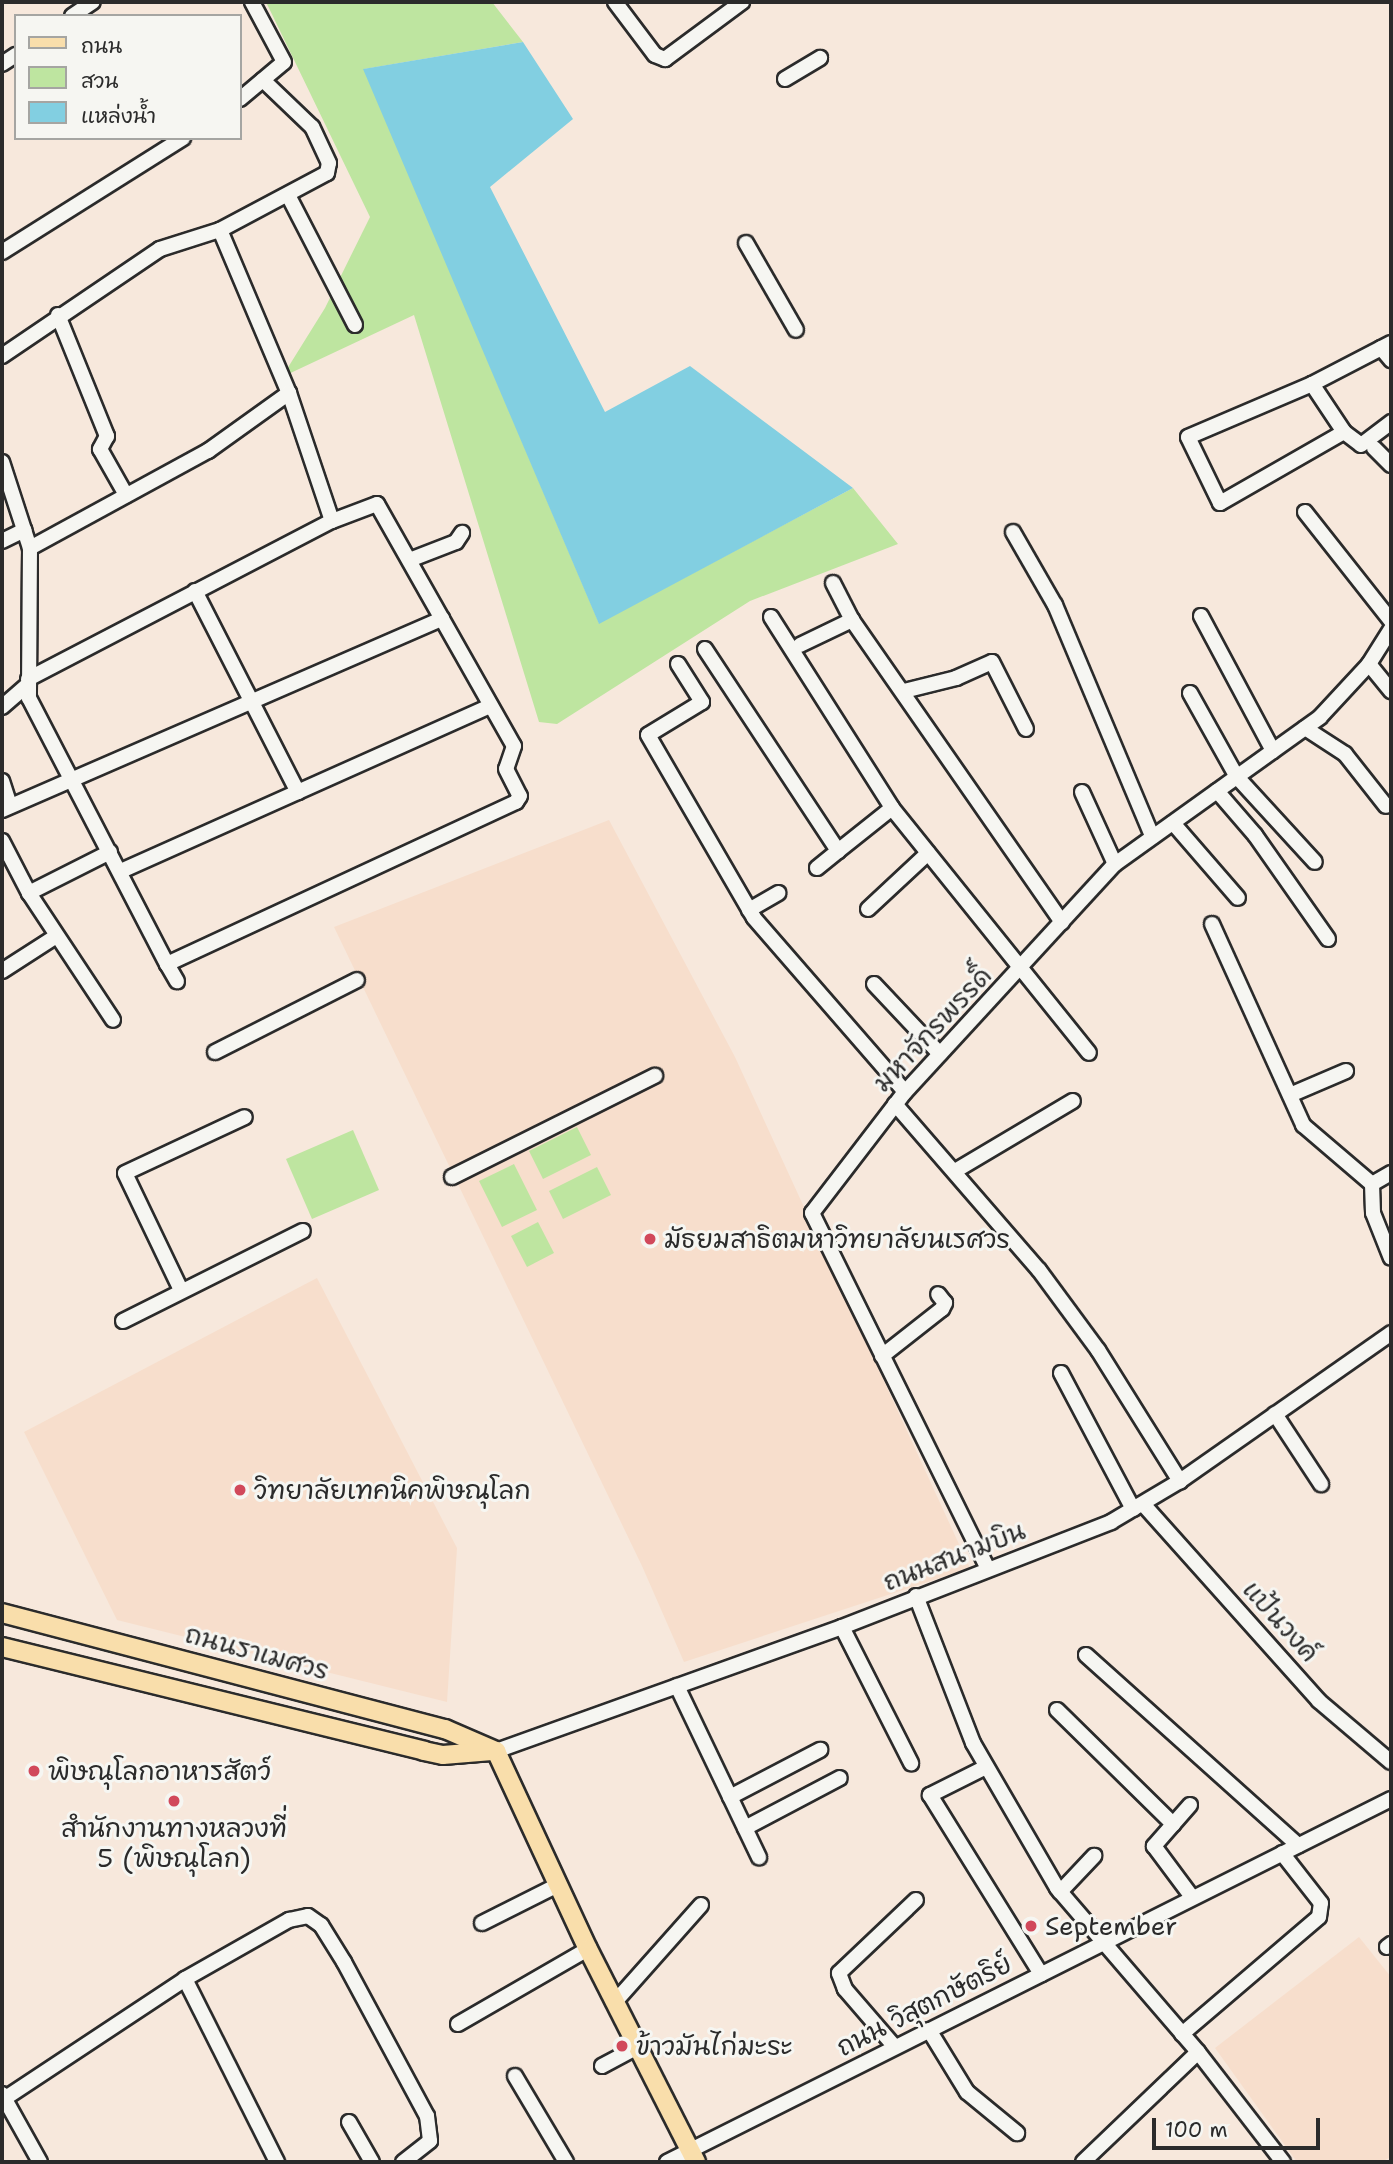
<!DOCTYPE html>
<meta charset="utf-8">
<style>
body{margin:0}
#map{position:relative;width:1393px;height:2164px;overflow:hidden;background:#f7e8dc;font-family:"Shantell Sans","Playpen Sans Thai",sans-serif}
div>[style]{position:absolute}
.built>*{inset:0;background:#f7decc}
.green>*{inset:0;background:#bee5a0}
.water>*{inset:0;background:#82cfe1}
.roads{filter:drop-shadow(2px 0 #2b2b2b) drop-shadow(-2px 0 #2b2b2b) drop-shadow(0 2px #2b2b2b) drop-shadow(0 -2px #2b2b2b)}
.minor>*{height:14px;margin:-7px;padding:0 7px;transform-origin:7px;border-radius:7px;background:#f6f6f2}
.major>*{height:18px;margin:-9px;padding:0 9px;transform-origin:9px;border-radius:9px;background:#f9deab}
.dots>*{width:19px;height:19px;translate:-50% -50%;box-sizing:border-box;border:4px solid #f6f6f2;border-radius:50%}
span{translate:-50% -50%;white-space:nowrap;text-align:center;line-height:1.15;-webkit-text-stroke:6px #f6f6f2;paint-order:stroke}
.street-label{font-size:26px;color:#2b2b2b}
.poi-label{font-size:26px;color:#2b2b2b}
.left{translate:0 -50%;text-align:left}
.frame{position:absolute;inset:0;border:4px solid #2b2b2b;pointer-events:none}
.legend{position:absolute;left:14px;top:14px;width:228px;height:126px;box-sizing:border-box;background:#f6f6f2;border:2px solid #a5a5a2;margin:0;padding:9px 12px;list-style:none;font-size:21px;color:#2b2b2b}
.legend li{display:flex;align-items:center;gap:14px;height:35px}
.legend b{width:35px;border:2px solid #a5a5a2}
.scale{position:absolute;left:1152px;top:2118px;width:168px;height:32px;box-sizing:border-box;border:4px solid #2b2b2b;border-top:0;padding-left:9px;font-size:21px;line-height:24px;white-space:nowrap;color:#2b2b2b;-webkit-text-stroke:5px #f6f6f2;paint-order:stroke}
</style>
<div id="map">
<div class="built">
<i style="clip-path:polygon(609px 820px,735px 1057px,970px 1568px,684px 1662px,642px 1566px,334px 927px)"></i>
<i style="clip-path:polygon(317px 1278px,457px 1548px,447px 1702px,117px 1620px,24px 1432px)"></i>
<i style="clip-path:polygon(1359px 1937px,1391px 1977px,1391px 2157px,1381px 2162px,1297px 2162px,1215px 2048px)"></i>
</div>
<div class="green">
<i style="clip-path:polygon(266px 2px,492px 2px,523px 42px,364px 69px,599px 623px,853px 488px,898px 544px,750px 601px,557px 724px,539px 722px,414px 315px,282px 377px,325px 308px,370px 217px)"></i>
<i style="clip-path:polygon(577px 1127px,591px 1155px,543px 1179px,529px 1151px)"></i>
<i style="clip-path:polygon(353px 1130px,379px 1190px,312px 1219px,286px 1159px)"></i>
<i style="clip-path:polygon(514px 1164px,537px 1210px,502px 1227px,479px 1181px)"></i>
<i style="clip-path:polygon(597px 1167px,611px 1195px,563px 1219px,549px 1191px)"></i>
<i style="clip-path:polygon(538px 1222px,554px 1253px,527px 1267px,511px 1236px)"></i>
</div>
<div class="water">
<i style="clip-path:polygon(523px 42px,573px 119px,490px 187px,605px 412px,690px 366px,853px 488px,599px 624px,363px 69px)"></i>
</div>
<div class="roads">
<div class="minor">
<i style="left:615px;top:2px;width:66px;rotate:53deg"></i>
<i style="left:655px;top:55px;width:11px;rotate:22deg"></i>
<i style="left:665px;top:59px;width:96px;rotate:-36.5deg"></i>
<i style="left:72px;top:16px;width:25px;rotate:-34deg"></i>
<i style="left:2px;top:64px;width:17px;rotate:-33deg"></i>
<i style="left:785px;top:79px;width:41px;rotate:-31deg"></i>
<i style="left:240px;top:99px;width:57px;rotate:-40.1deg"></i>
<i style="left:284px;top:62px;width:68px;rotate:-118.1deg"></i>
<i style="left:289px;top:197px;width:144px;rotate:62.7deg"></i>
<i style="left:220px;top:230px;width:177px;rotate:67.1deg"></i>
<i style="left:746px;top:243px;width:100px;rotate:60.1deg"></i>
<i style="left:2px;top:252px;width:214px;rotate:-32.2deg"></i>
<i style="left:58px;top:315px;width:131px;rotate:68deg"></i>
<i style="left:107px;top:436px;width:15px;rotate:118deg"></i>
<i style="left:100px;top:449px;width:53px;rotate:60.5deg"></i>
<i style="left:1381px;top:348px;width:16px;rotate:50deg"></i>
<i style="left:2px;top:356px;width:191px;rotate:-34.1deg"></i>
<i style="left:160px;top:249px;width:63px;rotate:-17.6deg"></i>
<i style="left:220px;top:230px;width:121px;rotate:-28deg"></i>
<i style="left:327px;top:173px;width:10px;rotate:-79deg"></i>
<i style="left:329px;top:163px;width:40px;rotate:-115deg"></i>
<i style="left:312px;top:127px;width:68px;rotate:-136.2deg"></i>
<i style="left:1312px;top:384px;width:58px;rotate:56.3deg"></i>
<i style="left:1344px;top:432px;width:21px;rotate:37deg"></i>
<i style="left:1361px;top:445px;width:38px;rotate:-37deg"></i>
<i style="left:1344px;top:432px;width:143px;rotate:150.2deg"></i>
<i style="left:1220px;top:503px;width:73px;rotate:-115.9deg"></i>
<i style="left:1188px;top:437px;width:135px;rotate:-23.1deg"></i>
<i style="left:1312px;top:384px;width:89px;rotate:-27.4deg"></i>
<i style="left:1374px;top:448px;width:24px;rotate:45deg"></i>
<i style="left:2px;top:462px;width:90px;rotate:72deg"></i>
<i style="left:30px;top:548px;width:150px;rotate:90.4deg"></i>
<i style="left:29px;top:698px;width:300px;rotate:62.6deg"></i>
<i style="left:1305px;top:512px;width:139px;rotate:51.7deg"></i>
<i style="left:1013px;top:532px;width:84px;rotate:60.1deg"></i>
<i style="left:1055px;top:605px;width:251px;rotate:67.2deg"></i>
<i style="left:2px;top:541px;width:25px;rotate:-26deg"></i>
<i style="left:30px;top:548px;width:203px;rotate:-28.6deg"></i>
<i style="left:208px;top:451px;width:100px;rotate:-35.6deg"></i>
<i style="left:289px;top:393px;width:135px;rotate:71.4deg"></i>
<i style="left:412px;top:559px;width:47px;rotate:-21.1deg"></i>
<i style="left:456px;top:542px;width:11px;rotate:-56deg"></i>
<i style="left:833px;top:583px;width:42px;rotate:62.8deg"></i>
<i style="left:852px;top:620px;width:368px;rotate:55.2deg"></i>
<i style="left:195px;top:591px;width:226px;rotate:62.9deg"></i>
<i style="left:1201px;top:616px;width:153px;rotate:61.9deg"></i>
<i style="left:771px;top:617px;width:226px;rotate:57.6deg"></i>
<i style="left:892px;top:808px;width:314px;rotate:51.2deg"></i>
<i style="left:800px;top:645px;width:58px;rotate:-25.7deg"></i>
<i style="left:705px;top:649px;width:242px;rotate:56.6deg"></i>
<i style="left:838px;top:851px;width:69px;rotate:-38.5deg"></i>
<i style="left:678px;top:664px;width:45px;rotate:57.7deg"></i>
<i style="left:702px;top:702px;width:63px;rotate:148.6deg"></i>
<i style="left:648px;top:735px;width:211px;rotate:59.9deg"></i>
<i style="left:754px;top:918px;width:230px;rotate:49deg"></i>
<i style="left:1369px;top:664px;width:35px;rotate:51deg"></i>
<i style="left:28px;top:679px;width:343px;rotate:-27.5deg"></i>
<i style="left:332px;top:521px;width:48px;rotate:-20.7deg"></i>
<i style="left:377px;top:504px;width:278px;rotate:60.5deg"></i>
<i style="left:514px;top:746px;width:24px;rotate:109deg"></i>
<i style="left:506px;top:769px;width:30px;rotate:63deg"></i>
<i style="left:520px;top:796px;width:7px;rotate:124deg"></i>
<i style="left:516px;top:802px;width:385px;rotate:155.1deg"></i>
<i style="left:167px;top:964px;width:20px;rotate:60deg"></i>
<i style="left:904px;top:691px;width:54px;rotate:-14deg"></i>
<i style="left:956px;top:678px;width:39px;rotate:-24deg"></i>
<i style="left:992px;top:662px;width:75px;rotate:63.1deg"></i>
<i style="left:1190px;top:693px;width:96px;rotate:60.8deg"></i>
<i style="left:1237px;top:777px;width:115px;rotate:47.5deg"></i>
<i style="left:2px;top:707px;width:33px;rotate:-41deg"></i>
<i style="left:1305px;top:728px;width:48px;rotate:33deg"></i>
<i style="left:1345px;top:754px;width:66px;rotate:51.7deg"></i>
<i style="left:2px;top:781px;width:26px;rotate:72deg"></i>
<i style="left:1217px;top:791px;width:58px;rotate:49.2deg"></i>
<i style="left:1255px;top:835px;width:127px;rotate:54.9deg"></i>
<i style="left:1082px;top:792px;width:79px;rotate:65.4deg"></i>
<i style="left:2px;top:810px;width:480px;rotate:-23.5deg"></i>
<i style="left:1173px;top:823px;width:99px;rotate:49.1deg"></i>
<i style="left:2px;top:841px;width:59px;rotate:62.6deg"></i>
<i style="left:110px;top:852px;width:91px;rotate:153.2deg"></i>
<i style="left:29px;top:893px;width:152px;rotate:56.5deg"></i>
<i style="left:817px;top:868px;width:27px;rotate:-39deg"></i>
<i style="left:121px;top:871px;width:404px;rotate:-24.1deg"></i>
<i style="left:868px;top:909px;width:82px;rotate:-43deg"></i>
<i style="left:749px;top:910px;width:34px;rotate:-30deg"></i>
<i style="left:1212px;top:924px;width:221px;rotate:65.6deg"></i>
<i style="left:1303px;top:1125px;width:91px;rotate:40.5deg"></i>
<i style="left:2px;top:971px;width:63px;rotate:-32.7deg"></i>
<i style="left:874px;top:984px;width:96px;rotate:46.7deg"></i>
<i style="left:215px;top:1052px;width:159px;rotate:-26.9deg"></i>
<i style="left:1290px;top:1095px;width:61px;rotate:-23.2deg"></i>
<i style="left:895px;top:1104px;width:220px;rotate:49.1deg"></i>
<i style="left:1039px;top:1270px;width:99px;rotate:53.6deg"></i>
<i style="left:1098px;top:1350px;width:155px;rotate:58deg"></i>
<i style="left:955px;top:1171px;width:137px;rotate:-30.7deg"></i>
<i style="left:1391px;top:1173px;width:22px;rotate:150deg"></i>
<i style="left:1372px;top:1184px;width:29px;rotate:88deg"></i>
<i style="left:1373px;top:1213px;width:48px;rotate:68.2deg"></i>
<i style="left:452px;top:1177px;width:227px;rotate:-26.5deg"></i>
<i style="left:180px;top:1288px;width:127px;rotate:-115.6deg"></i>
<i style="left:125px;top:1173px;width:132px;rotate:-25deg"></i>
<i style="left:123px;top:1321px;width:201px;rotate:-26.6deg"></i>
<i style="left:882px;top:1356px;width:76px;rotate:-38.1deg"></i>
<i style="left:942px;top:1309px;width:7px;rotate:-63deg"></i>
<i style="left:945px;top:1303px;width:11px;rotate:-128deg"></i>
<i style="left:1061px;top:1373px;width:154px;rotate:62.1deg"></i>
<i style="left:1275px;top:1414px;width:84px;rotate:56.7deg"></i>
<i style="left:1143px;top:1504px;width:264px;rotate:48.2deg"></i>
<i style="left:1319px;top:1701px;width:94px;rotate:40.3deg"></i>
<i style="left:987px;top:1567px;width:395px;rotate:-116.3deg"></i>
<i style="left:812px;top:1213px;width:153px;rotate:-52.5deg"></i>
<i style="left:905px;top:1092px;width:310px;rotate:-47.4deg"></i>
<i style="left:1115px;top:864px;width:252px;rotate:-35.6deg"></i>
<i style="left:1320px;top:717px;width:72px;rotate:-47.2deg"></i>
<i style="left:1369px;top:664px;width:41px;rotate:-57.8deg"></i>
<i style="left:916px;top:1596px;width:158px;rotate:68.8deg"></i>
<i style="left:973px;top:1743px;width:168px;rotate:59.9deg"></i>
<i style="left:1057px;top:1888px;width:216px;rotate:49.3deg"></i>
<i style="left:1198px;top:2052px;width:139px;rotate:52.3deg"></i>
<i style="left:842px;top:1627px;width:153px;rotate:63.1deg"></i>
<i style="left:1086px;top:1655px;width:285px;rotate:41.9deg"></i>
<i style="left:677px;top:1686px;width:190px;rotate:64.4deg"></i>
<i style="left:1057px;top:1710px;width:163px;rotate:44.5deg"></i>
<i style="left:496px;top:1751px;width:368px;rotate:-19.7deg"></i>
<i style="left:842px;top:1627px;width:289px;rotate:-21.3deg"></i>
<i style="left:1111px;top:1522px;width:80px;rotate:-30.7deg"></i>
<i style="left:1180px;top:1481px;width:258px;rotate:-35deg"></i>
<i style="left:986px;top:1767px;width:63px;rotate:153.4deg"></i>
<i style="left:930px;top:1795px;width:211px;rotate:58.2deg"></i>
<i style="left:730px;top:1797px;width:102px;rotate:-27.6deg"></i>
<i style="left:1190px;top:1805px;width:55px;rotate:131.3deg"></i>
<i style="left:1154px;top:1846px;width:64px;rotate:53.3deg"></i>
<i style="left:745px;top:1828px;width:107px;rotate:-27.8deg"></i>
<i style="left:1060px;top:1892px;width:50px;rotate:-46.6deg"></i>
<i style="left:482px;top:1923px;width:85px;rotate:-26.6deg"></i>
<i style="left:1387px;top:1947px;width:5px;rotate:-37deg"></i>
<i style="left:185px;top:1979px;width:205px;rotate:63.3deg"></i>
<i style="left:614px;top:2003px;width:131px;rotate:-48.4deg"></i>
<i style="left:458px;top:2024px;width:150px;rotate:-30deg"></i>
<i style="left:929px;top:2030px;width:73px;rotate:58.5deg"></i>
<i style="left:967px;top:2092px;width:65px;rotate:39.4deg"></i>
<i style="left:1182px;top:2034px;width:180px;rotate:-40.5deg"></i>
<i style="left:1319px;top:1917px;width:14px;rotate:-82deg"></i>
<i style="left:1321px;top:1903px;width:63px;rotate:-128deg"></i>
<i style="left:895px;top:2047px;width:77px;rotate:-130.8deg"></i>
<i style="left:845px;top:1989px;width:17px;rotate:-111deg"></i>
<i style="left:839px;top:1973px;width:106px;rotate:-43.5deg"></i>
<i style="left:602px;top:2066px;width:38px;rotate:-28deg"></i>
<i style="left:515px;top:2076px;width:100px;rotate:59.3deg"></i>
<i style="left:2px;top:2094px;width:78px;rotate:60.8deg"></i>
<i style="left:4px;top:2099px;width:217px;rotate:-33.5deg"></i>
<i style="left:185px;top:1979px;width:120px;rotate:-29.6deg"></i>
<i style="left:289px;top:1920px;width:19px;rotate:-12deg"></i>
<i style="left:308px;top:1916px;width:16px;rotate:35deg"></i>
<i style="left:321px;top:1925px;width:44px;rotate:58.1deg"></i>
<i style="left:344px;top:1962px;width:175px;rotate:61.7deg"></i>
<i style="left:427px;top:2116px;width:25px;rotate:83deg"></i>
<i style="left:430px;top:2141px;width:34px;rotate:142deg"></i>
<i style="left:349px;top:2122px;width:46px;rotate:60.1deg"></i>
<i style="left:667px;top:2162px;width:810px;rotate:-26.63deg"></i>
<i style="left:1083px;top:2162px;width:159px;rotate:-43.7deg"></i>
</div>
<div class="major">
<i style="left:2px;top:1613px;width:458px;rotate:14.7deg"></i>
<i style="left:445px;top:1729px;width:56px;rotate:23.3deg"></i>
<i style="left:496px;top:1751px;width:218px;rotate:65.1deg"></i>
<i style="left:588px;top:1949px;width:239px;rotate:63.1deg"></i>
<i style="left:2px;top:1647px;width:435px;rotate:13.8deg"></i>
<i style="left:424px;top:1751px;width:19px;rotate:12deg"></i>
<i style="left:443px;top:1755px;width:49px;rotate:-4.7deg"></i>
</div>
</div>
<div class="dots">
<i style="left:650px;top:1239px;background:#d1495b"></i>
<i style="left:240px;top:1490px;background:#d1495b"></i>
<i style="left:34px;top:1771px;background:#d1495b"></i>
<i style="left:174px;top:1801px;background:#d1495b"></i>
<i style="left:1031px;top:1926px;background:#d1495b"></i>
<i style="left:622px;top:2046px;background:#d1495b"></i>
</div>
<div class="street-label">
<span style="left:932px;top:1029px;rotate:-47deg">มหาจักรพรรดิ์</span>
<span style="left:954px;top:1556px;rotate:-21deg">ถนนสนามบิน</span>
<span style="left:1281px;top:1621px;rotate:48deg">แป้นวงค์</span>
<span style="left:257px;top:1652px;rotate:15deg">ถนนราเมศวร</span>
<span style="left:924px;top:2005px;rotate:-27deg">ถนน วิสุตกษัตริย์</span>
</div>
<div class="poi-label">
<span class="left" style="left:664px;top:1239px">มัธยมสาธิตมหาวิทยาลัยนเรศวร</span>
<span class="left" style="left:254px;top:1490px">วิทยาลัยเทคนิคพิษณุโลก</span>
<span class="left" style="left:48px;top:1771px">พิษณุโลกอาหารสัตว์</span>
<span style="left:174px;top:1843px">สำนักงานทางหลวงที่<br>5 (พิษณุโลก)</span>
<span class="left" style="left:1045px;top:1926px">September</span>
<span class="left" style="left:636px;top:2046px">ข้าวมันไก่มะระ</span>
</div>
<div class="frame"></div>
<ul class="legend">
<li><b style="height:9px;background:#f9deab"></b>ถนน</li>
<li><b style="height:19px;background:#bee5a0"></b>สวน</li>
<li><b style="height:19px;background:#82cfe1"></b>แหล่งน้ำ</li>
</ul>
<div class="scale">100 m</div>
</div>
